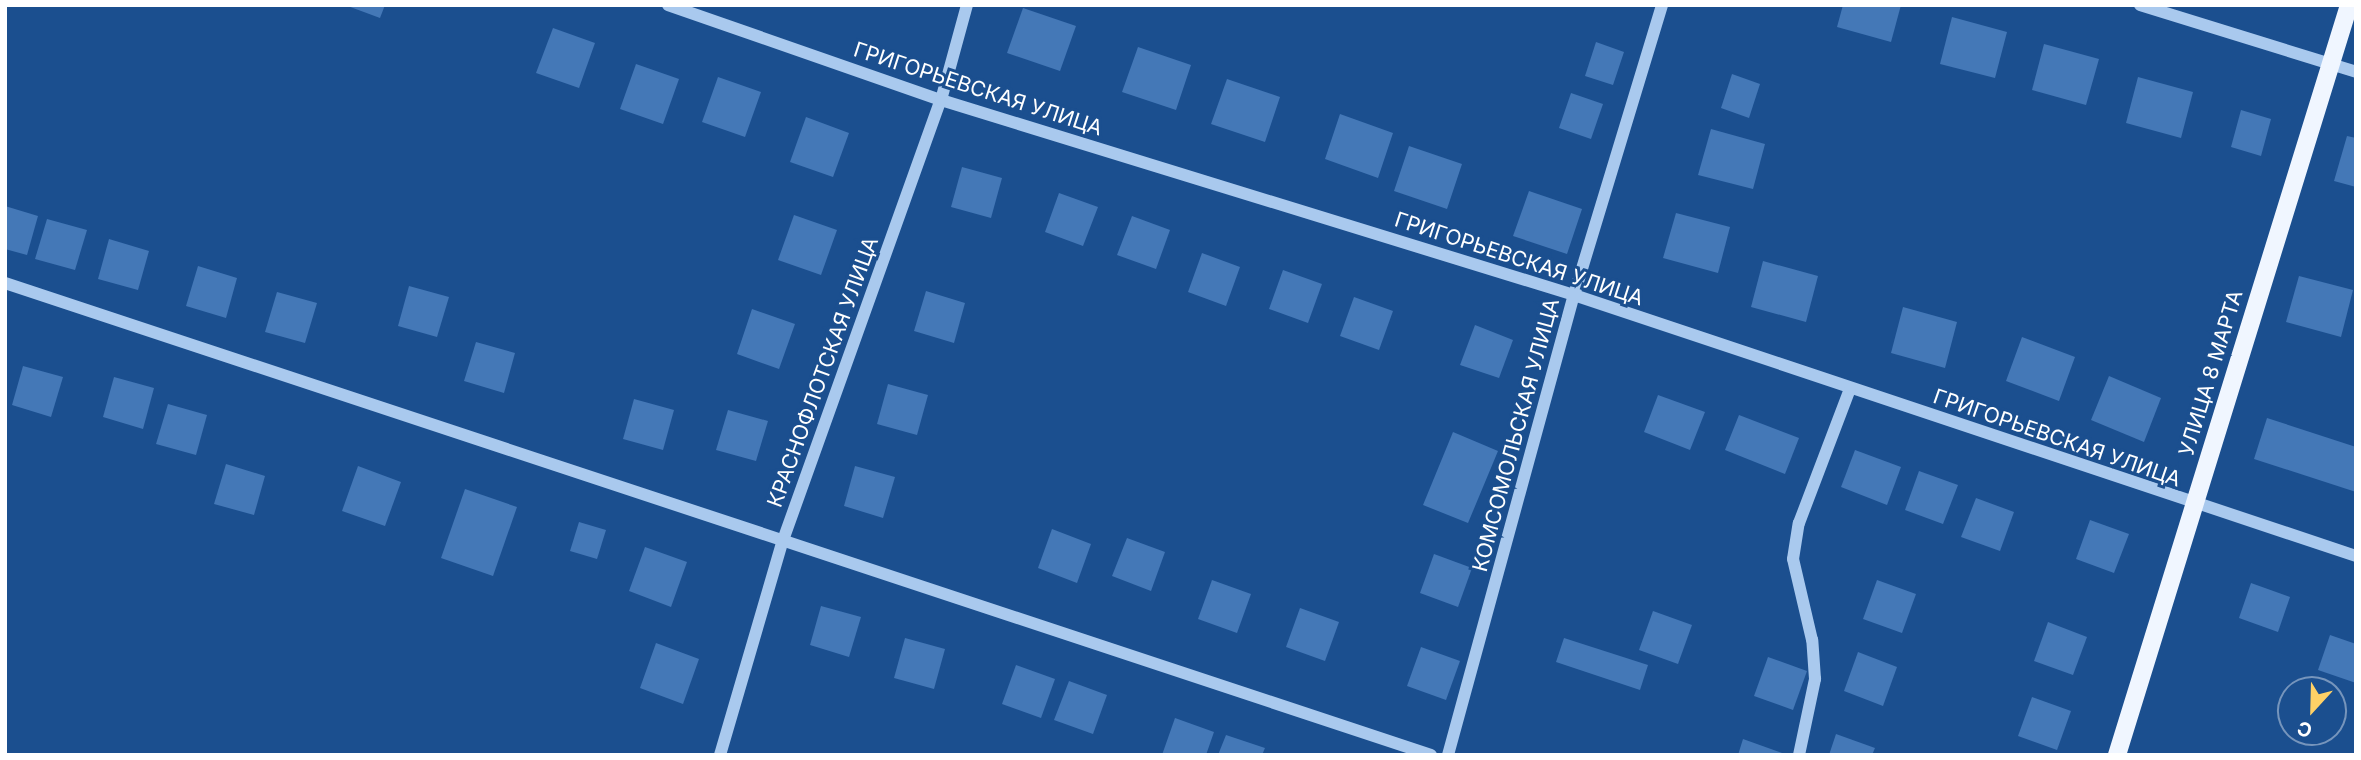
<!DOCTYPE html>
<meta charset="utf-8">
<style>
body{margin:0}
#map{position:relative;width:2361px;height:760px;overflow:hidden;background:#1b4f8f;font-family:Inter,sans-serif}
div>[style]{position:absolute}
.building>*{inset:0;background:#4478b7}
.minor>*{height:12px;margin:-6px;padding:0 6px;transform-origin:6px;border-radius:6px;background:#a9c9ee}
.major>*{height:18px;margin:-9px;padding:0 9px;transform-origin:9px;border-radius:9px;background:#f0f6ff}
span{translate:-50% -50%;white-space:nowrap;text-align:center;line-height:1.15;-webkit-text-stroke:6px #1b4f8f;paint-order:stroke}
.street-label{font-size:21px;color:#fff}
.frame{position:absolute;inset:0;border:7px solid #fff;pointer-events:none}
.north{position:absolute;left:2277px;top:676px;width:70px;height:70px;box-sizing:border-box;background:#1b4f8f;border:2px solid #7695bc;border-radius:50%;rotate:202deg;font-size:19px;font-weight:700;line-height:28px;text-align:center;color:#fff}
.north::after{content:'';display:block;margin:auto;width:24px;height:32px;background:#ffd166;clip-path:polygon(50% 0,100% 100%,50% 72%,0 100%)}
</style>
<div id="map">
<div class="building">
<i style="clip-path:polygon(345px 5px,385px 5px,380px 18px)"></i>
<i style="clip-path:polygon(1843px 5px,1901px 5px,1891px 42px,1837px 27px)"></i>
<i style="clip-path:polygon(1023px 8px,1076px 26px,1060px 71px,1007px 53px)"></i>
<i style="clip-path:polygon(1952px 17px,2007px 32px,1995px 78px,1940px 64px)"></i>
<i style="clip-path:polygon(553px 28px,595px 43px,579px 88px,536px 73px)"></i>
<i style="clip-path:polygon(1596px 42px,1624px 52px,1613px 85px,1585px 76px)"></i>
<i style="clip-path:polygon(2044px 44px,2099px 59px,2086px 105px,2032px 90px)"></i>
<i style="clip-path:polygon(1138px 47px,1191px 65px,1176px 110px,1122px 92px)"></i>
<i style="clip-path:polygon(636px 64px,679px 79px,663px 124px,620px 109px)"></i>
<i style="clip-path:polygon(1732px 74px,1760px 84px,1749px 118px,1721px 108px)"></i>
<i style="clip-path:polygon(718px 77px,761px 92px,745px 137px,702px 122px)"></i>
<i style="clip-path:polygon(2138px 77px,2193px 92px,2181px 138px,2126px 123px)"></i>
<i style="clip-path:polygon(1227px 79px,1280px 97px,1265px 142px,1211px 124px)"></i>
<i style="clip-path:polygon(1571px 93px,1603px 104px,1591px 139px,1559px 128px)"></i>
<i style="clip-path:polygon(2241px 110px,2271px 119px,2261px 156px,2231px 147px)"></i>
<i style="clip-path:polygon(1340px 114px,1393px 133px,1378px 178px,1325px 159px)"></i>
<i style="clip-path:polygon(806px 117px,849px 133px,833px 177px,790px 162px)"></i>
<i style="clip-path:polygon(1711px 129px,1765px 144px,1753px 189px,1698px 175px)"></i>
<i style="clip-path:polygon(2347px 136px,2356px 138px,2356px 187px,2334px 181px)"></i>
<i style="clip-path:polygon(1409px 146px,1462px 164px,1447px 209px,1394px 191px)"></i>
<i style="clip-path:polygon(962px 167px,1002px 178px,991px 218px,951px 207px)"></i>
<i style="clip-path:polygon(1529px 191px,1582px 209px,1567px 254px,1513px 236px)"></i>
<i style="clip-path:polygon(1059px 193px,1098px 207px,1083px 246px,1045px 232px)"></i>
<i style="clip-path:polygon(5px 206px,38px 216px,27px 255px,5px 249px)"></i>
<i style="clip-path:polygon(1676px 213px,1730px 227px,1718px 273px,1663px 258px)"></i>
<i style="clip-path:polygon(794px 215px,837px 230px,821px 275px,778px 260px)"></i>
<i style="clip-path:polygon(1132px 216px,1170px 230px,1156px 269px,1117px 255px)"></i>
<i style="clip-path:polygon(47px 219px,87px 230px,75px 270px,35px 259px)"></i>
<i style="clip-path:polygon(109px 239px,149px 251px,138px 290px,98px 279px)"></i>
<i style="clip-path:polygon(1202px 253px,1240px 267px,1226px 306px,1188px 292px)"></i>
<i style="clip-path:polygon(1763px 261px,1818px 276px,1806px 322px,1751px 307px)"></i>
<i style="clip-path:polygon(198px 266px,237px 278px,226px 318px,186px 306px)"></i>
<i style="clip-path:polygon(1283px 270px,1322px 284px,1308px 323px,1269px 309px)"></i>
<i style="clip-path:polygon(2299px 276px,2353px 290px,2341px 337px,2286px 322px)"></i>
<i style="clip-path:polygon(409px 286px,449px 297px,437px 337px,398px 326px)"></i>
<i style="clip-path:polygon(926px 291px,965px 303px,954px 343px,914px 331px)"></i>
<i style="clip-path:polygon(277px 292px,317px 303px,305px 343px,265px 332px)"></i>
<i style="clip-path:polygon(1354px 297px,1393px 311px,1379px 350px,1340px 336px)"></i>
<i style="clip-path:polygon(1903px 307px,1957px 322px,1945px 368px,1891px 353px)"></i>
<i style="clip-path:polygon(752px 309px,795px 324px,779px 369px,737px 354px)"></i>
<i style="clip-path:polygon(1475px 325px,1513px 340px,1499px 378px,1460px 365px)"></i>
<i style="clip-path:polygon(2022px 337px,2075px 357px,2059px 401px,2006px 381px)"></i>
<i style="clip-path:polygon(476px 342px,515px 353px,504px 393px,464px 381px)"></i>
<i style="clip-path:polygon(23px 366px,63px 377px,51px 417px,12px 405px)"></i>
<i style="clip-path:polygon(2109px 376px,2161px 398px,2144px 442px,2091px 420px)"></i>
<i style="clip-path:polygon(114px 377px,154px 388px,143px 429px,103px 417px)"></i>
<i style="clip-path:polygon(888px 384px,928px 395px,917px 435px,877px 424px)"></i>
<i style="clip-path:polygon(1658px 395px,1705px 412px,1690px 450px,1644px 432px)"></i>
<i style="clip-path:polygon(634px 399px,674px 410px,663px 450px,623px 439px)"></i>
<i style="clip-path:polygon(168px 404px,207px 415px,196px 455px,156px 444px)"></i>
<i style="clip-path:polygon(728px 410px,768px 421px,756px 461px,716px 450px)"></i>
<i style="clip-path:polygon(1739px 415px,1799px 438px,1785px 474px,1725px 450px)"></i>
<i style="clip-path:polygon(2267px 418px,2356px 447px,2356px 492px,2254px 459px)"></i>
<i style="clip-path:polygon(1453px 432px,1498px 451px,1468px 523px,1423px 505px)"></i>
<i style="clip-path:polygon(1855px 450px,1901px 467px,1887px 505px,1841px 487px)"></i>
<i style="clip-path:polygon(226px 464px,265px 476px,254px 515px,214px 504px)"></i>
<i style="clip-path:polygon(358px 466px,401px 482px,385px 526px,342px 511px)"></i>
<i style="clip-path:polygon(855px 466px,895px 477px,883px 518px,844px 506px)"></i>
<i style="clip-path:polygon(1919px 471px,1958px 485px,1943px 524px,1905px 510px)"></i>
<i style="clip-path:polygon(465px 489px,517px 507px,493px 576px,441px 558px)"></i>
<i style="clip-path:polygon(1976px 498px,2014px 512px,2000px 551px,1961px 537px)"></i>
<i style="clip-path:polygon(2090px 520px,2129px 534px,2114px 573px,2076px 559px)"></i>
<i style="clip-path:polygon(579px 522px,606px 530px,597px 559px,570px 551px)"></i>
<i style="clip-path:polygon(1052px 529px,1091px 544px,1077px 583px,1038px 568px)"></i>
<i style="clip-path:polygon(1127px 538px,1165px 552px,1151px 591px,1112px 576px)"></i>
<i style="clip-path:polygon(645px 547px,687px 562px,671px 607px,629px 591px)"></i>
<i style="clip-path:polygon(1434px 554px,1472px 568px,1458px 607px,1420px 593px)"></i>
<i style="clip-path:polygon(1212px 580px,1251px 594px,1237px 633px,1198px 619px)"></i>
<i style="clip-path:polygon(1877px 580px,1916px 594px,1902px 633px,1863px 619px)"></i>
<i style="clip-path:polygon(2251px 583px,2290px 597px,2278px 632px,2239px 618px)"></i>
<i style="clip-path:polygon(821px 606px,861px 617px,849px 657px,810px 645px)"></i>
<i style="clip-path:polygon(1300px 608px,1339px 622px,1325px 661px,1286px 647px)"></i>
<i style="clip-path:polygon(1653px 611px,1692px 625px,1678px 664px,1639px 650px)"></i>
<i style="clip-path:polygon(2048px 622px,2087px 637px,2073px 675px,2034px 661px)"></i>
<i style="clip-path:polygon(2330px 635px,2356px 644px,2356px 683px,2318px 670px)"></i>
<i style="clip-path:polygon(905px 638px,945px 649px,934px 689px,894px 678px)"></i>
<i style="clip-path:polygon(1564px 638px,1648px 665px,1640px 690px,1556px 662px)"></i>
<i style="clip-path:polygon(656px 643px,699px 659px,683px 704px,640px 688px)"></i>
<i style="clip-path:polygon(1421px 647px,1460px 661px,1446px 700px,1407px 686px)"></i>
<i style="clip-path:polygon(1858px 652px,1897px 667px,1883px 706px,1844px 691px)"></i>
<i style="clip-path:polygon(1768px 657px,1807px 671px,1793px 710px,1754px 696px)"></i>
<i style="clip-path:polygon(1016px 665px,1055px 679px,1041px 718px,1002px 704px)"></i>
<i style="clip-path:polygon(1069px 681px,1107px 695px,1093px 734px,1054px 720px)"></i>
<i style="clip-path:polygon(2032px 697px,2071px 711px,2057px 750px,2018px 736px)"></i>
<i style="clip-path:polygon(1175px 718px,1214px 732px,1206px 755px,1162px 755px)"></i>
<i style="clip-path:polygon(1836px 734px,1875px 748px,1872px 755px,1829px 755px)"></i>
<i style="clip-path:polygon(1226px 735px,1265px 748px,1262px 755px,1218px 755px)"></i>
<i style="clip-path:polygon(1743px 739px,1782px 753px,1781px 755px,1738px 755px)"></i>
</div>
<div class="minor">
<i style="left:668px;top:5px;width:289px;rotate:19.2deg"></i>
<i style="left:941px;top:100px;width:662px;rotate:17.12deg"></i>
<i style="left:1574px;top:295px;width:824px;rotate:18.46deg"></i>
<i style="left:2140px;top:5px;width:226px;rotate:17.2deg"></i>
<i style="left:5px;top:283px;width:1502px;rotate:18.31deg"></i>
<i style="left:720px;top:755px;width:221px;rotate:-73.7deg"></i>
<i style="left:782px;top:543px;width:471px;rotate:-70.3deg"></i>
<i style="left:941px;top:100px;width:98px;rotate:-74.7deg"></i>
<i style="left:1448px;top:755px;width:477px;rotate:-74.7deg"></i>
<i style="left:1574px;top:295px;width:303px;rotate:-73.1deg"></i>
<i style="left:1799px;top:755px;width:78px;rotate:-78.1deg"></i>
<i style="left:1815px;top:679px;width:39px;rotate:-94deg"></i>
<i style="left:1812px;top:640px;width:83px;rotate:-103.2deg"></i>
<i style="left:1793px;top:559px;width:36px;rotate:-81deg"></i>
<i style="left:1799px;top:523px;width:143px;rotate:-69.2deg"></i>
</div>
<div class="major">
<i style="left:2117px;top:755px;width:785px;rotate:-72.81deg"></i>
</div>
<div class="street-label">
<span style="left:978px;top:89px;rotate:18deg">ГРИГОРЬЕВСКАЯ УЛИЦА</span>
<span style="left:1519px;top:259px;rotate:18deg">ГРИГОРЬЕВСКАЯ УЛИЦА</span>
<span style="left:823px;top:372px;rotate:-70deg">КРАСНОФЛОТСКАЯ УЛИЦА</span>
<span style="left:2211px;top:373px;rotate:-73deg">УЛИЦА 8 МАРТА</span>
<span style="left:1516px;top:435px;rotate:-75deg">КОМСОМОЛЬСКАЯ УЛИЦА</span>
<span style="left:2057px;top:438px;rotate:19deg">ГРИГОРЬЕВСКАЯ УЛИЦА</span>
</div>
<div class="frame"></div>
<div class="north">С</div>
</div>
